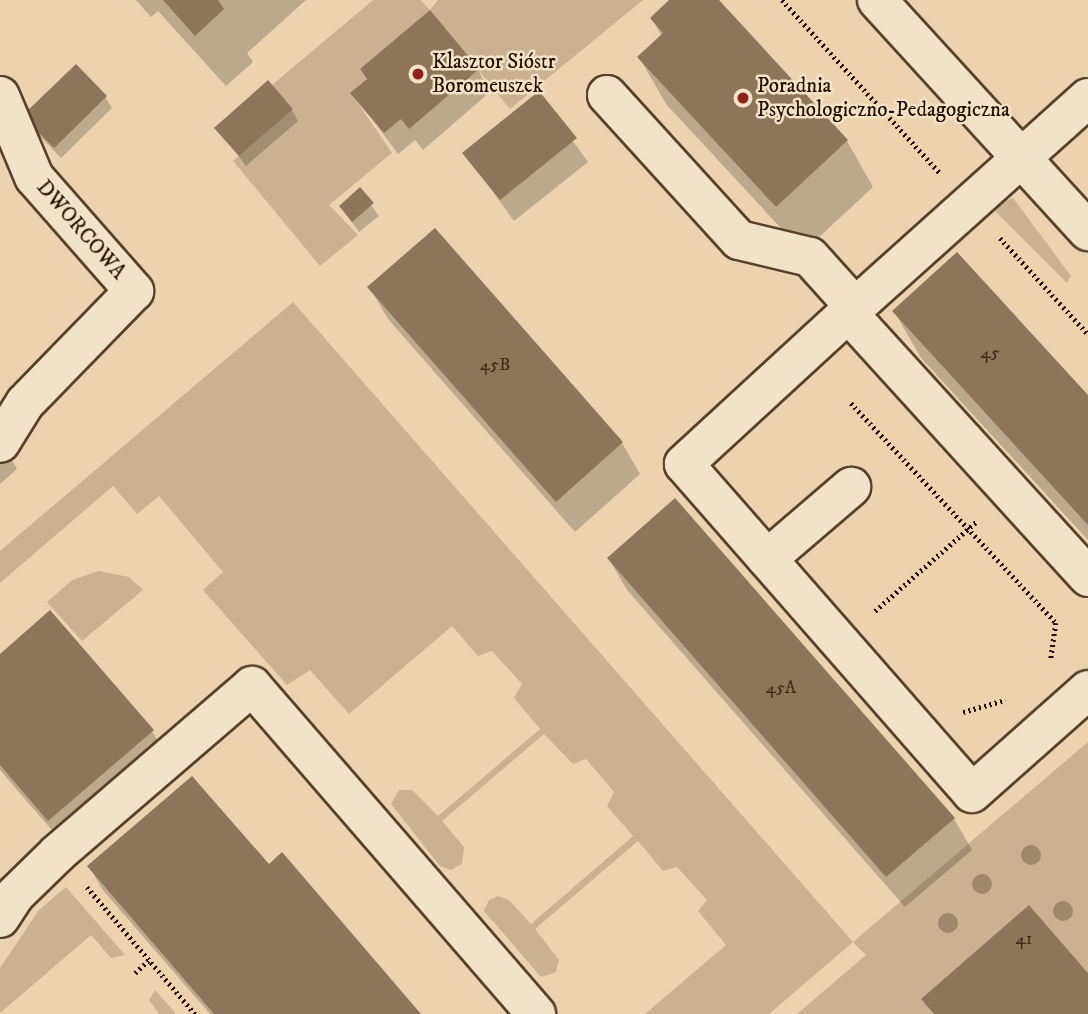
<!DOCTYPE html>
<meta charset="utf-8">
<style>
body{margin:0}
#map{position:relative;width:1088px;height:1014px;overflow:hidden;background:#ecd3ae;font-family:"IM FELL DW Pica",serif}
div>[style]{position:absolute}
.green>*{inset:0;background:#cab290}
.shadow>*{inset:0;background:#0003}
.building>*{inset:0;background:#8c755a}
.path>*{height:4.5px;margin-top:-2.25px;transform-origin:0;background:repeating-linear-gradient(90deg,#251000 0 2px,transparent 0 5.5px)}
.roads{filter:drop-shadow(2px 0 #57412c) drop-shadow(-2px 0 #57412c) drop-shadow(0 2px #57412c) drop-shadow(0 -2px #57412c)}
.minor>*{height:38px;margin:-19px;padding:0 19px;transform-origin:19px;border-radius:19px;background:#f3e2ca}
.trees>*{width:20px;height:20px;margin:-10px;border-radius:50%;background:#9e876a}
.dots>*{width:19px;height:19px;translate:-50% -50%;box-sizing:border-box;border:4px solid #f3e2ca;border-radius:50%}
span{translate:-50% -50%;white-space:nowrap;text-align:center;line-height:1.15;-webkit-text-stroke:5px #f3e2ca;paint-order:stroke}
.number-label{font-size:18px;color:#3f2916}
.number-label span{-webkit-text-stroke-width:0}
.poi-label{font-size:21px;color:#251000}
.left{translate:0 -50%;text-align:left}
.street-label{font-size:21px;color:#251000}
</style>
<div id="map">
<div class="green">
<i style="clip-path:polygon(373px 0,421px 0,430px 10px,438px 0,643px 0,510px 109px,430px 11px,360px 69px,367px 79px,351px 93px,392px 153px,329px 205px,358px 235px,320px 266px,233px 161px,293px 109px,272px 85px)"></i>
<i style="clip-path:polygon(1013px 198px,1071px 276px,1067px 283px,991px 207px)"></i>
<i style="clip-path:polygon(293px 302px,853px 942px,1088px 742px,1088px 973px,1029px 905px,922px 999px,934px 1014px,797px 1014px,866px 955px,853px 942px,769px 1014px,645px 1014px,726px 945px,698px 911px,707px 900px,677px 867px,663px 871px,638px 841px,535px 929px,559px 960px,556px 972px,541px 977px,484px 911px,489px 900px,498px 896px,509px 900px,531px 924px,633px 836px,607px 806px,614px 792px,586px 759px,573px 764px,544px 734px,442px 821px,464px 847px,462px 864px,451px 870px,440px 866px,391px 804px,399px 790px,412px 790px,438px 816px,540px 729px,514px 698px,522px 684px,492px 651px,478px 656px,452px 626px,349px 714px,310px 670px,287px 685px,203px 590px,223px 572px,159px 496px,137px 514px,113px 486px,0 583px,0 551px)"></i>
<i style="clip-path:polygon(99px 571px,129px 577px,143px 590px,82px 641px,47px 602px,72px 580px)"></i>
<i style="clip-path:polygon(66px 887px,125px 955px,111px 958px,91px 935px,0 1013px,0 968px,39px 910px)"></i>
<i style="clip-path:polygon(155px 990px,176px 1014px,159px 1014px,149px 1000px)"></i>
</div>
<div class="shadow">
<i style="clip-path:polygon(136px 0,306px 0,247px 53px,253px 62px,226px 86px,158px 11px,151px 17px)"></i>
<i style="clip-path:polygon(672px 0,716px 0,847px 141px,873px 187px,803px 252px,666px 104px,639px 57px,662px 37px,652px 19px)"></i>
<i style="clip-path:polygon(478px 70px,490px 92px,423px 150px,415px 140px,398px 154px,353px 93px,368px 80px)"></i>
<i style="clip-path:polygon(539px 94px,588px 162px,514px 221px,465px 153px)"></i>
<i style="clip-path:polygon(105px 97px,112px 108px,61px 158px,31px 127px)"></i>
<i style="clip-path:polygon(292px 110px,298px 121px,246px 166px,217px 128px)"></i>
<i style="clip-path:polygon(360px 190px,379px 216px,359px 232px,341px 207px)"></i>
<i style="clip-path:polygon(435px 231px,622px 443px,640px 474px,575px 532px,388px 319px,370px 288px)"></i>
<i style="clip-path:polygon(894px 311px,1088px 397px,1088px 540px,921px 358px)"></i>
<i style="clip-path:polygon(0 440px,17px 469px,0 484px)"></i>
<i style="clip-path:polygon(609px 559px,954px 819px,972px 850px,905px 907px,627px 590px)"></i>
<i style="clip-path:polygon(0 656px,152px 731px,165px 753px,62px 842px,0 770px)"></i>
<i style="clip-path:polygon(89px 866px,269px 867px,419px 1014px,210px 1014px,102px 889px)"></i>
</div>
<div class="building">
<i style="clip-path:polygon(163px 0,218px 0,224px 9px,195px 36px)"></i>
<i style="clip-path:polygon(669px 0,719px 0,848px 140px,776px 207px,637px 57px,663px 33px,650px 18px)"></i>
<i style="clip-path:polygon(430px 10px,479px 69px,409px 129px,401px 119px,384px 133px,350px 93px,367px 79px,360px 69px)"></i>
<i style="clip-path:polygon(76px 64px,107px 96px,54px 148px,22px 116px)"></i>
<i style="clip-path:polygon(268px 80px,293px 109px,239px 156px,214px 128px)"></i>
<i style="clip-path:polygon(539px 91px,577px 138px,500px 200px,462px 153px)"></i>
<i style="clip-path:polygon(360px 187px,374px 203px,352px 222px,339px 206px)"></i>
<i style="clip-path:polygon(435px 228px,623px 442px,556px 502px,367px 287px)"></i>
<i style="clip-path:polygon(957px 252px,1088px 395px,1088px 525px,892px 311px)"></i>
<i style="clip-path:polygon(675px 498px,955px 818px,886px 877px,607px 558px)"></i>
<i style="clip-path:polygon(50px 610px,154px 730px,48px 821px,0 765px,0 654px)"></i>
<i style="clip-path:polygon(192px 776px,269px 864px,282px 852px,421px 1014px,214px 1014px,87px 866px)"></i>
<i style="clip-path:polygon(1029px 905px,1088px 973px,1088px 1014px,934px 1014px,921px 999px)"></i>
</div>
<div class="path">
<i style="left:782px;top:0;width:234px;rotate:47.6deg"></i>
<i style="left:1000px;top:238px;width:130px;rotate:47.5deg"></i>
<i style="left:851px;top:403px;width:301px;rotate:47deg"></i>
<i style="left:1056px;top:623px;width:37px;rotate:98deg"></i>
<i style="left:875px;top:611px;width:135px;rotate:-41.4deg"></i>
<i style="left:963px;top:712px;width:44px;rotate:-15.9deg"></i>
<i style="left:87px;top:887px;width:167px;rotate:49.6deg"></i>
<i style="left:135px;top:973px;width:19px;rotate:-43deg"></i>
</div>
<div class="roads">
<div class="minor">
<i style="left:877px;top:0;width:313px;rotate:47.6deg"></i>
<i style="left:607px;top:95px;width:196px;rotate:47.7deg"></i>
<i style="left:739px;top:240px;width:73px;rotate:13.5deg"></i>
<i style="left:810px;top:257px;width:67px;rotate:48deg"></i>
<i style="left:0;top:96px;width:88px;rotate:67.2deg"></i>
<i style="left:34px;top:177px;width:152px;rotate:48.7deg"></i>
<i style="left:134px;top:291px;width:156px;rotate:134.2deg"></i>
<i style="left:25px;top:403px;width:47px;rotate:122deg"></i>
<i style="left:1088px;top:98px;width:322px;rotate:138.1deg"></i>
<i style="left:848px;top:313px;width:357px;rotate:47.7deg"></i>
<i style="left:848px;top:313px;width:223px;rotate:137.4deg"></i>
<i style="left:684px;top:464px;width:437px;rotate:48.8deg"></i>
<i style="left:972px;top:793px;width:155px;rotate:-41.6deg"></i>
<i style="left:767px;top:559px;width:111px;rotate:-40.6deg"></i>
<i style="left:0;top:918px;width:27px;rotate:-57deg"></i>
<i style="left:15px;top:895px;width:60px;rotate:-44.3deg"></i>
<i style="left:58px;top:853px;width:256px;rotate:-40.7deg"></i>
<i style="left:252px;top:686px;width:434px;rotate:49.1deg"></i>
</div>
</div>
<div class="trees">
<i style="left:1031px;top:855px"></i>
<i style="left:982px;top:884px"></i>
<i style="left:1063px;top:911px"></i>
<i style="left:948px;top:923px"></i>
</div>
<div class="dots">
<i style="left:418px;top:74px;background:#8f2418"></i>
<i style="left:743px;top:98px;background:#8f2418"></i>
</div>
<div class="number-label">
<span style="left:990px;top:353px">45</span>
<span style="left:495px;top:365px">45B</span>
<span style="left:781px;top:688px">45A</span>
<span style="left:1024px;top:939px">41</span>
</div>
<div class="poi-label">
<span class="left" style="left:432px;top:74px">Klasztor Sióstr<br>Boromeuszek</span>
<span class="left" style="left:757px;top:98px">Poradnia<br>Psychologiczno-Pedagogiczna</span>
</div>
<div class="street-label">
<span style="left:81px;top:230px;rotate:49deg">DWORCOWA</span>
</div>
</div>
